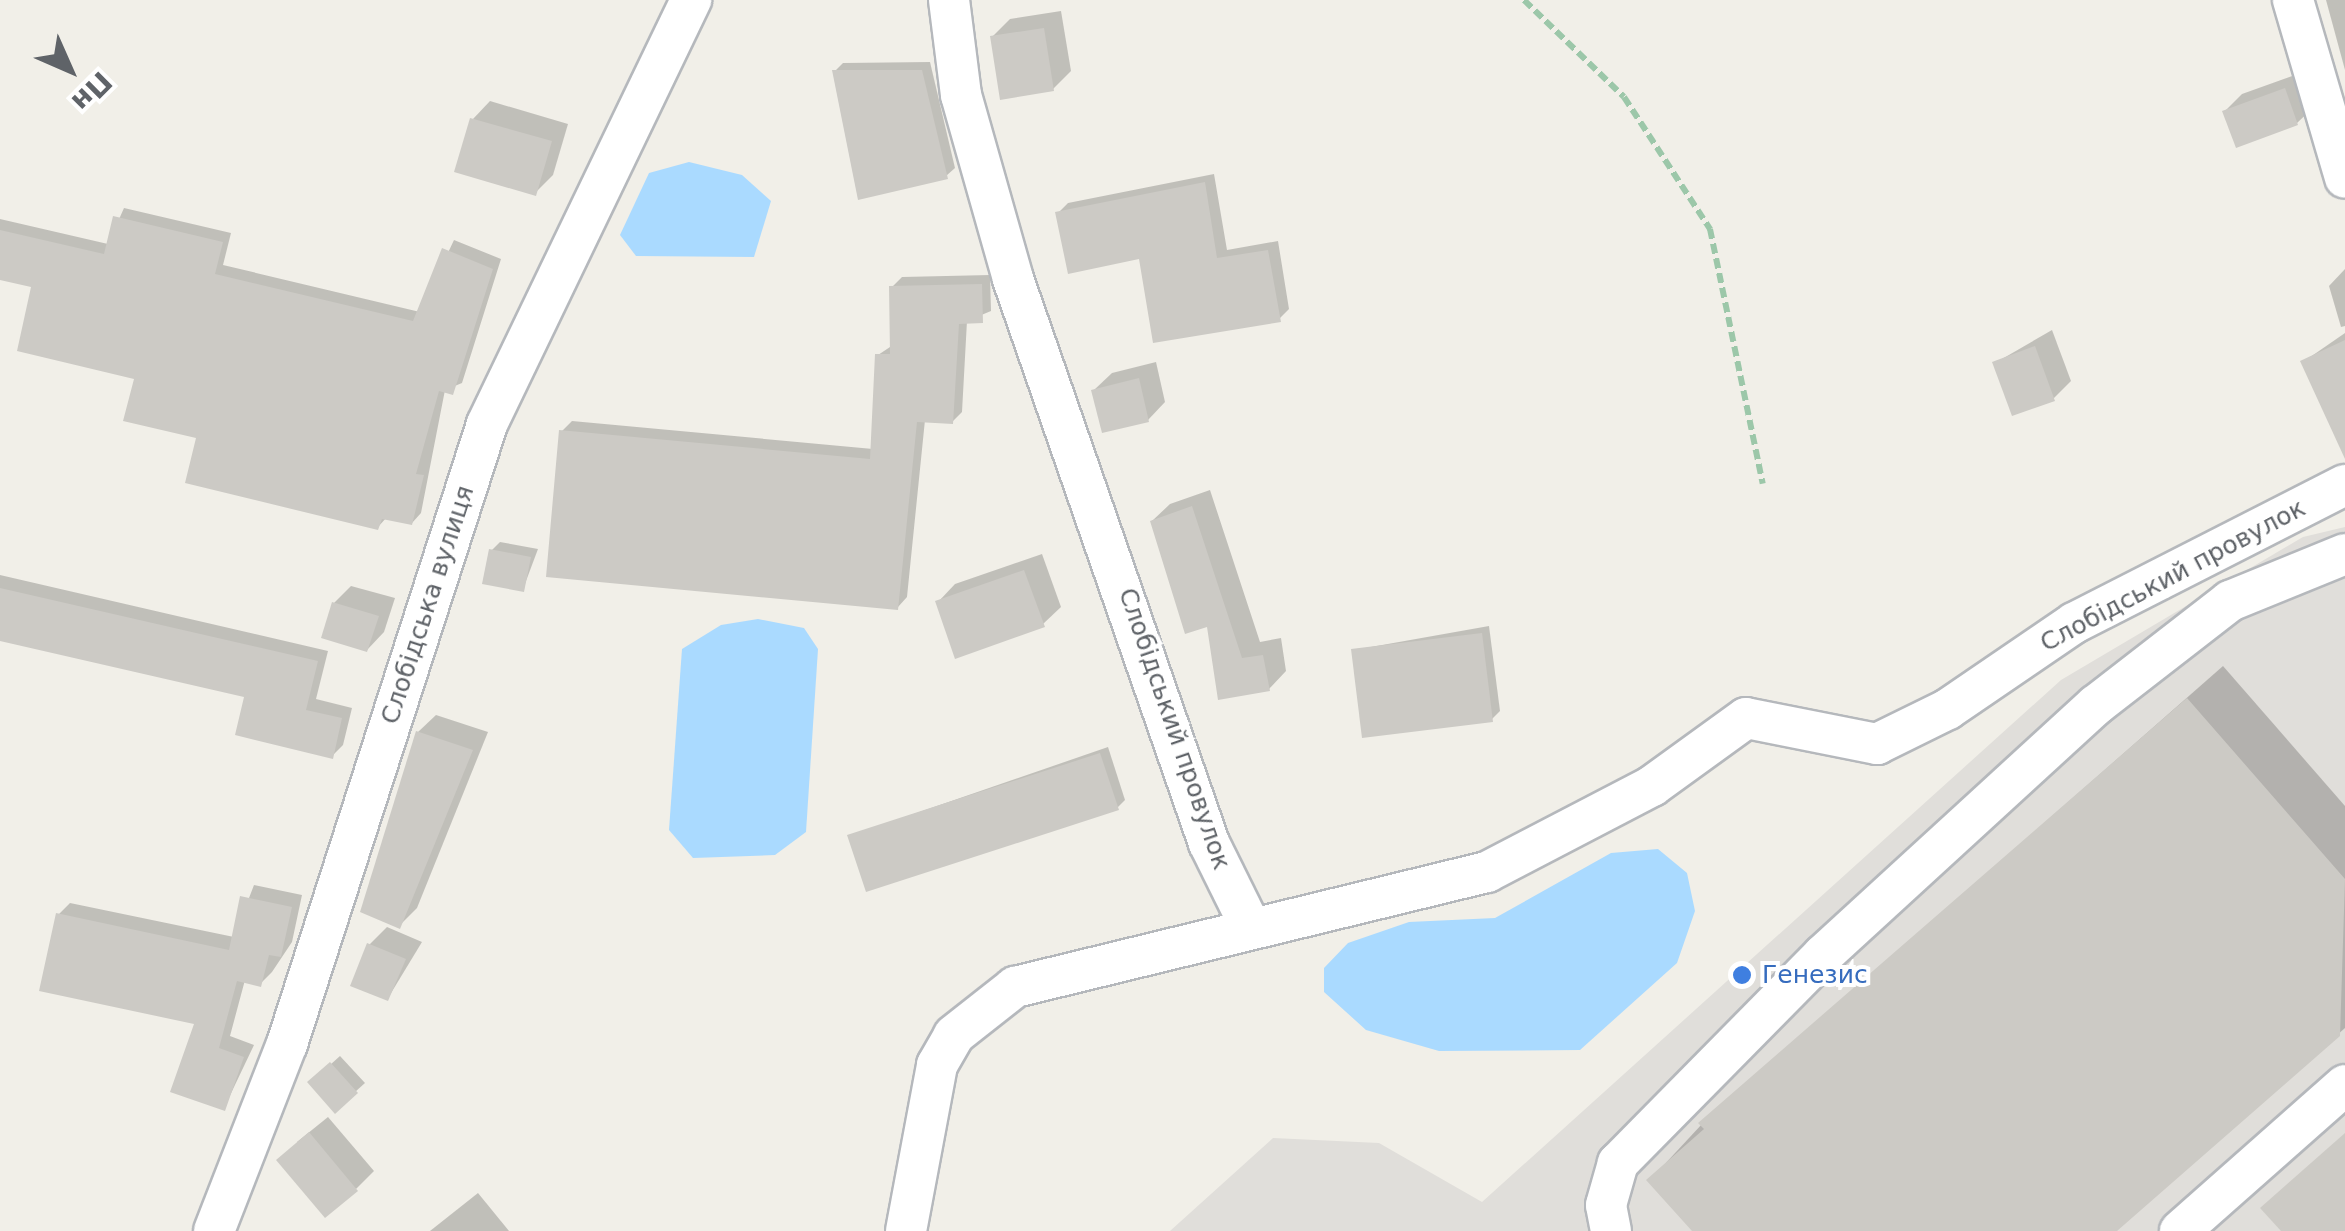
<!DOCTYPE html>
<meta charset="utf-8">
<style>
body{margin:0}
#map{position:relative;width:2345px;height:1231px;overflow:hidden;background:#f1efe8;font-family:"DejaVu Sans",sans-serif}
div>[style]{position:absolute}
.industrial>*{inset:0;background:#e0deda}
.water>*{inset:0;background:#aadaff}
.shadow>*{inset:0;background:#0003}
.building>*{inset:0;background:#cccac5}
.path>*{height:6px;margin-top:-3px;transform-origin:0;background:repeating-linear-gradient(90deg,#9cc7a9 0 10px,transparent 0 15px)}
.roads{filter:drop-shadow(2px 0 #b5b8bc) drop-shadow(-2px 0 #b5b8bc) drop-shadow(0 2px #b5b8bc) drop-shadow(0 -2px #b5b8bc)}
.minor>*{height:40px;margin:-20px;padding:0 20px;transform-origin:20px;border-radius:20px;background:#fff}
.dots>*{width:28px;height:28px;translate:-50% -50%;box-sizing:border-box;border:5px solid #fff;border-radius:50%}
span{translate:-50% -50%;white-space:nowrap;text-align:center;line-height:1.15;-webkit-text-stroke:8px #fff;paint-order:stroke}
.street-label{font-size:25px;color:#5f6368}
.shop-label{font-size:25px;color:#366cbe}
.left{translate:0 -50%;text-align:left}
.north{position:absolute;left:20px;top:20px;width:100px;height:100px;-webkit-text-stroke:8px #fff;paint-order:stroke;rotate:135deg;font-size:28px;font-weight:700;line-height:40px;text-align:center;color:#5f6368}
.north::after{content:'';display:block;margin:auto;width:35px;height:45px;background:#5f6368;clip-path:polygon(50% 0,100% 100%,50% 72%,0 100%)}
</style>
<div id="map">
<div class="industrial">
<i style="clip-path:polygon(2345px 527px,2345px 1231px,1170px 1231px,1273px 1138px,1379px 1143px,1482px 1202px,2061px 680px,2303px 537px)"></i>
</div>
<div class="water">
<i style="clip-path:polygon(689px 162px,742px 175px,771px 201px,754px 257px,636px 256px,620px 235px,649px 173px)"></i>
<i style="clip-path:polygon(758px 619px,804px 628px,818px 649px,806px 832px,775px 855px,693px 858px,669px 830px,682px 649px,721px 625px)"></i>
<i style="clip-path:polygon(1658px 849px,1687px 873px,1695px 911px,1677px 963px,1580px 1050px,1439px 1051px,1366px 1030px,1324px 992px,1324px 968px,1348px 943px,1409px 922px,1495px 918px,1611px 853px)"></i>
</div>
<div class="shadow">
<i style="clip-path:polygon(2326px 0,2345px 0,2345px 70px)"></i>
<i style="clip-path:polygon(1061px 11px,1071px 71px,1053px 89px,992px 37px,1010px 19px)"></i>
<i style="clip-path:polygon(930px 62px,955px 168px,946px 176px,835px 71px,843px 63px)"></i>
<i style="clip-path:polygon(2303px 72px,2315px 106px,2297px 123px,2225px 111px,2242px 94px)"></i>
<i style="clip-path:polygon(490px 101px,568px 124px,553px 175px,535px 193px,473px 119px)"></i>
<i style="clip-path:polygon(1214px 174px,1227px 250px,1278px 241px,1289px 309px,1279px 319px,1058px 213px,1068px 203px)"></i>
<i style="clip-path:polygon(124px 208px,231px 233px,223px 265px,420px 312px,454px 240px,501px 259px,462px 383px,445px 390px,421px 513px,412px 523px,387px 517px,378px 527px,199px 437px,34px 285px,0 277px,0 219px,108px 244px)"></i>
<i style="clip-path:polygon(2345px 269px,2345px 326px,2341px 327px,2329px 286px)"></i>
<i style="clip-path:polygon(990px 275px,991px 311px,967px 321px,962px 412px,952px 422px,925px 420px,907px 597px,898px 607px,562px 431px,572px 421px,873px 449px,878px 355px,893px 345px,892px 287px,902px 277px)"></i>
<i style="clip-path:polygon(2052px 330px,2071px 381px,2053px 399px,1995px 363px)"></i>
<i style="clip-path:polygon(2345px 333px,2345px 405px,2303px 362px)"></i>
<i style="clip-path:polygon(1156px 362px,1165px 402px,1148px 420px,1094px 390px,1112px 373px)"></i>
<i style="clip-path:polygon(1210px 490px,1260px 642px,1281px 638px,1286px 671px,1269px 689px,1209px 624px,1152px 521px,1170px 504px)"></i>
<i style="clip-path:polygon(500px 542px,538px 549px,523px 589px,492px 550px)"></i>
<i style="clip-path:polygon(1042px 554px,1061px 607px,1043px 624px,938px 602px,955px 584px)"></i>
<i style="clip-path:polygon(0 575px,328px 651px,316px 699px,352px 708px,343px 745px,332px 756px,247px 695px,0 639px)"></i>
<i style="clip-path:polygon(351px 586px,395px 598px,384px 632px,367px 650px,334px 603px)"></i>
<i style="clip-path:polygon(1489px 626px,1500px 711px,1492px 719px,1354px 650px)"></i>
<i style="clip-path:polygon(2223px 666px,2345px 806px,2345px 1028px,2113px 1231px,1695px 1231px,1650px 1180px,1702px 1124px)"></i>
<i style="clip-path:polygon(436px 715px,488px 732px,417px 908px,399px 926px,418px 732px)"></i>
<i style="clip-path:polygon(1108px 747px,1125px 800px,1117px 808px,850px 836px)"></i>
<i style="clip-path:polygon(254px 885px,302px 895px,292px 942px,272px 972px,260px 984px,245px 980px,230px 1036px,254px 1045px,224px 1108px,198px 1022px,58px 915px,70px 903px,234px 937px)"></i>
<i style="clip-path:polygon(387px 927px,422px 942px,388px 998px,369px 945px)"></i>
<i style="clip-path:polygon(340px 1056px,365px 1083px,335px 1110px,311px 1082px)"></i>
<i style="clip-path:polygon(328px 1117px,374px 1171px,356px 1189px,297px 1142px)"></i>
<i style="clip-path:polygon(478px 1193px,509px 1231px,430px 1231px)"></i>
</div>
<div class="building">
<i style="clip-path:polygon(1044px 28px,1054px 91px,1000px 100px,990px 36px)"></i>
<i style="clip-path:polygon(832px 70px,922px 70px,948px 179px,858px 200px)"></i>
<i style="clip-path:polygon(2285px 88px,2298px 125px,2236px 148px,2222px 111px)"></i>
<i style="clip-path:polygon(470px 118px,552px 141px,536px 196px,454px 172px)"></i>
<i style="clip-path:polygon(1205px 182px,1217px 258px,1268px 250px,1281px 322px,1153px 343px,1139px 259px,1068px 274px,1055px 212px)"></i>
<i style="clip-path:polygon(113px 216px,223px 242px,215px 274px,413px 321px,442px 248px,493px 269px,453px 395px,439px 391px,416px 474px,424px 475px,412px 525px,382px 519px,378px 530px,185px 483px,196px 438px,123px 421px,134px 379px,17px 351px,31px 287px,0 280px,0 230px,104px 254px)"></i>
<i style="clip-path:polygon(982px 284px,983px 323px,959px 324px,953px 424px,917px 422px,898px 610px,546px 577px,559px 430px,870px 459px,875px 354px,890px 354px,889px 286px)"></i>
<i style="clip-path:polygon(2345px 340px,2345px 459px,2300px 361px)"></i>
<i style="clip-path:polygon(2035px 346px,2055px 401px,2012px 416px,1992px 362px)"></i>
<i style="clip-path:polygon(1139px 378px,1149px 422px,1102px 433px,1091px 390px)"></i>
<i style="clip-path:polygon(1192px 506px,1242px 658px,1263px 655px,1270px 691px,1218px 700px,1207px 627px,1185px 634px,1150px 521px)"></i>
<i style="clip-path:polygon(489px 549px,531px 557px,524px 592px,482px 584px)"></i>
<i style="clip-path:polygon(1024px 570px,1045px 627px,955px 659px,935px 601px)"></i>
<i style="clip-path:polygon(0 588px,318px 661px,306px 710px,342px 718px,333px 759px,235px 735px,244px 697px,0 641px)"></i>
<i style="clip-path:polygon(332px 602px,379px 616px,367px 652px,321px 638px)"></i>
<i style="clip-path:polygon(1482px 633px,1493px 722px,1362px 738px,1351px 649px)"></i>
<i style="clip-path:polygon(2187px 698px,2345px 879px,2340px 1036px,2117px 1231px,1692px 1231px,1646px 1180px,1704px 1129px,1698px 1123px)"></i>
<i style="clip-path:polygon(416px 731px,473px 750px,400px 929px,360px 912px)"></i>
<i style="clip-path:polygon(1100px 753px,1119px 810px,866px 892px,847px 835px)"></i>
<i style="clip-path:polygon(240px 896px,292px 907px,281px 957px,269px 955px,261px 987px,237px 981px,219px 1048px,244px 1057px,225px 1111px,170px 1092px,194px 1024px,39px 991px,56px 913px,229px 950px)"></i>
<i style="clip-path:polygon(367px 943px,406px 959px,388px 1001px,350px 986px)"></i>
<i style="clip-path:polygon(330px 1062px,358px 1093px,335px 1114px,307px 1082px)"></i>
<i style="clip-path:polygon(309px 1132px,358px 1191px,325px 1218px,276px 1160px)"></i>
<i style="clip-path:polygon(2345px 1133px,2345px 1231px,2281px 1231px,2260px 1208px)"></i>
</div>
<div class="path">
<i style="left:1524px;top:0;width:139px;rotate:44.1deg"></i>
<i style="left:1624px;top:97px;width:158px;rotate:56.9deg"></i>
<i style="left:1710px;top:229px;width:260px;rotate:78.3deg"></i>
</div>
<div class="roads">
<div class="minor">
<i style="left:949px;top:0;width:96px;rotate:82.8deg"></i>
<i style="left:961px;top:95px;width:191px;rotate:74.2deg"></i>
<i style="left:1013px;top:279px;width:597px;rotate:70.84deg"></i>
<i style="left:1209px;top:843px;width:90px;rotate:63.7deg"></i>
<i style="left:2293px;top:0;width:185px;rotate:73.7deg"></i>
<i style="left:214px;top:1231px;width:201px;rotate:-68.7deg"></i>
<i style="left:287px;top:1044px;width:651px;rotate:-72.12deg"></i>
<i style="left:487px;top:424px;width:471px;rotate:-64.3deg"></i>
<i style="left:906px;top:1231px;width:169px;rotate:-79.4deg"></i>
<i style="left:937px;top:1065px;width:34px;rotate:-60deg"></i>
<i style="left:954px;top:1035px;width:78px;rotate:-38.2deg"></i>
<i style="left:1015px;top:987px;width:486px;rotate:-13.7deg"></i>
<i style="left:1487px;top:872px;width:186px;rotate:-27.5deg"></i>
<i style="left:1652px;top:786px;width:116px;rotate:-35.9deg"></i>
<i style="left:1746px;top:718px;width:134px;rotate:11.2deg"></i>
<i style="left:1877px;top:744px;width:79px;rotate:-26.2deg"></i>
<i style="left:1948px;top:709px;width:153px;rotate:-34.3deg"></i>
<i style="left:2074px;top:623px;width:304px;rotate:-27deg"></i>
<i style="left:1611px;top:1231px;width:26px;rotate:-101deg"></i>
<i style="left:1606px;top:1205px;width:44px;rotate:-74.1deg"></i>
<i style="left:1618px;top:1163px;width:292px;rotate:-45.4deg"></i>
<i style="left:1823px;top:955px;width:370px;rotate:-42.5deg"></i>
<i style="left:2096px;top:705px;width:170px;rotate:-37.8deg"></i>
<i style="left:2230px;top:601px;width:124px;rotate:-22.2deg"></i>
<i style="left:2180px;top:1231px;width:220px;rotate:-41.5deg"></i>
</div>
</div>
<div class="dots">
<i style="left:1742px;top:975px;background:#3f7fe0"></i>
</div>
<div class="street-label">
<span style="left:2173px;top:576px;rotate:-28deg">Слобідський провулок</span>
<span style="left:428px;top:605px;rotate:-72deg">Слобідська вулиця</span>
<span style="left:1174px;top:729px;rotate:71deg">Слобідський провулок</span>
</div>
<div class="shop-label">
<span class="left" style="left:1762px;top:975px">Генезис</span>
</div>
<div class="north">Пн</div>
</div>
